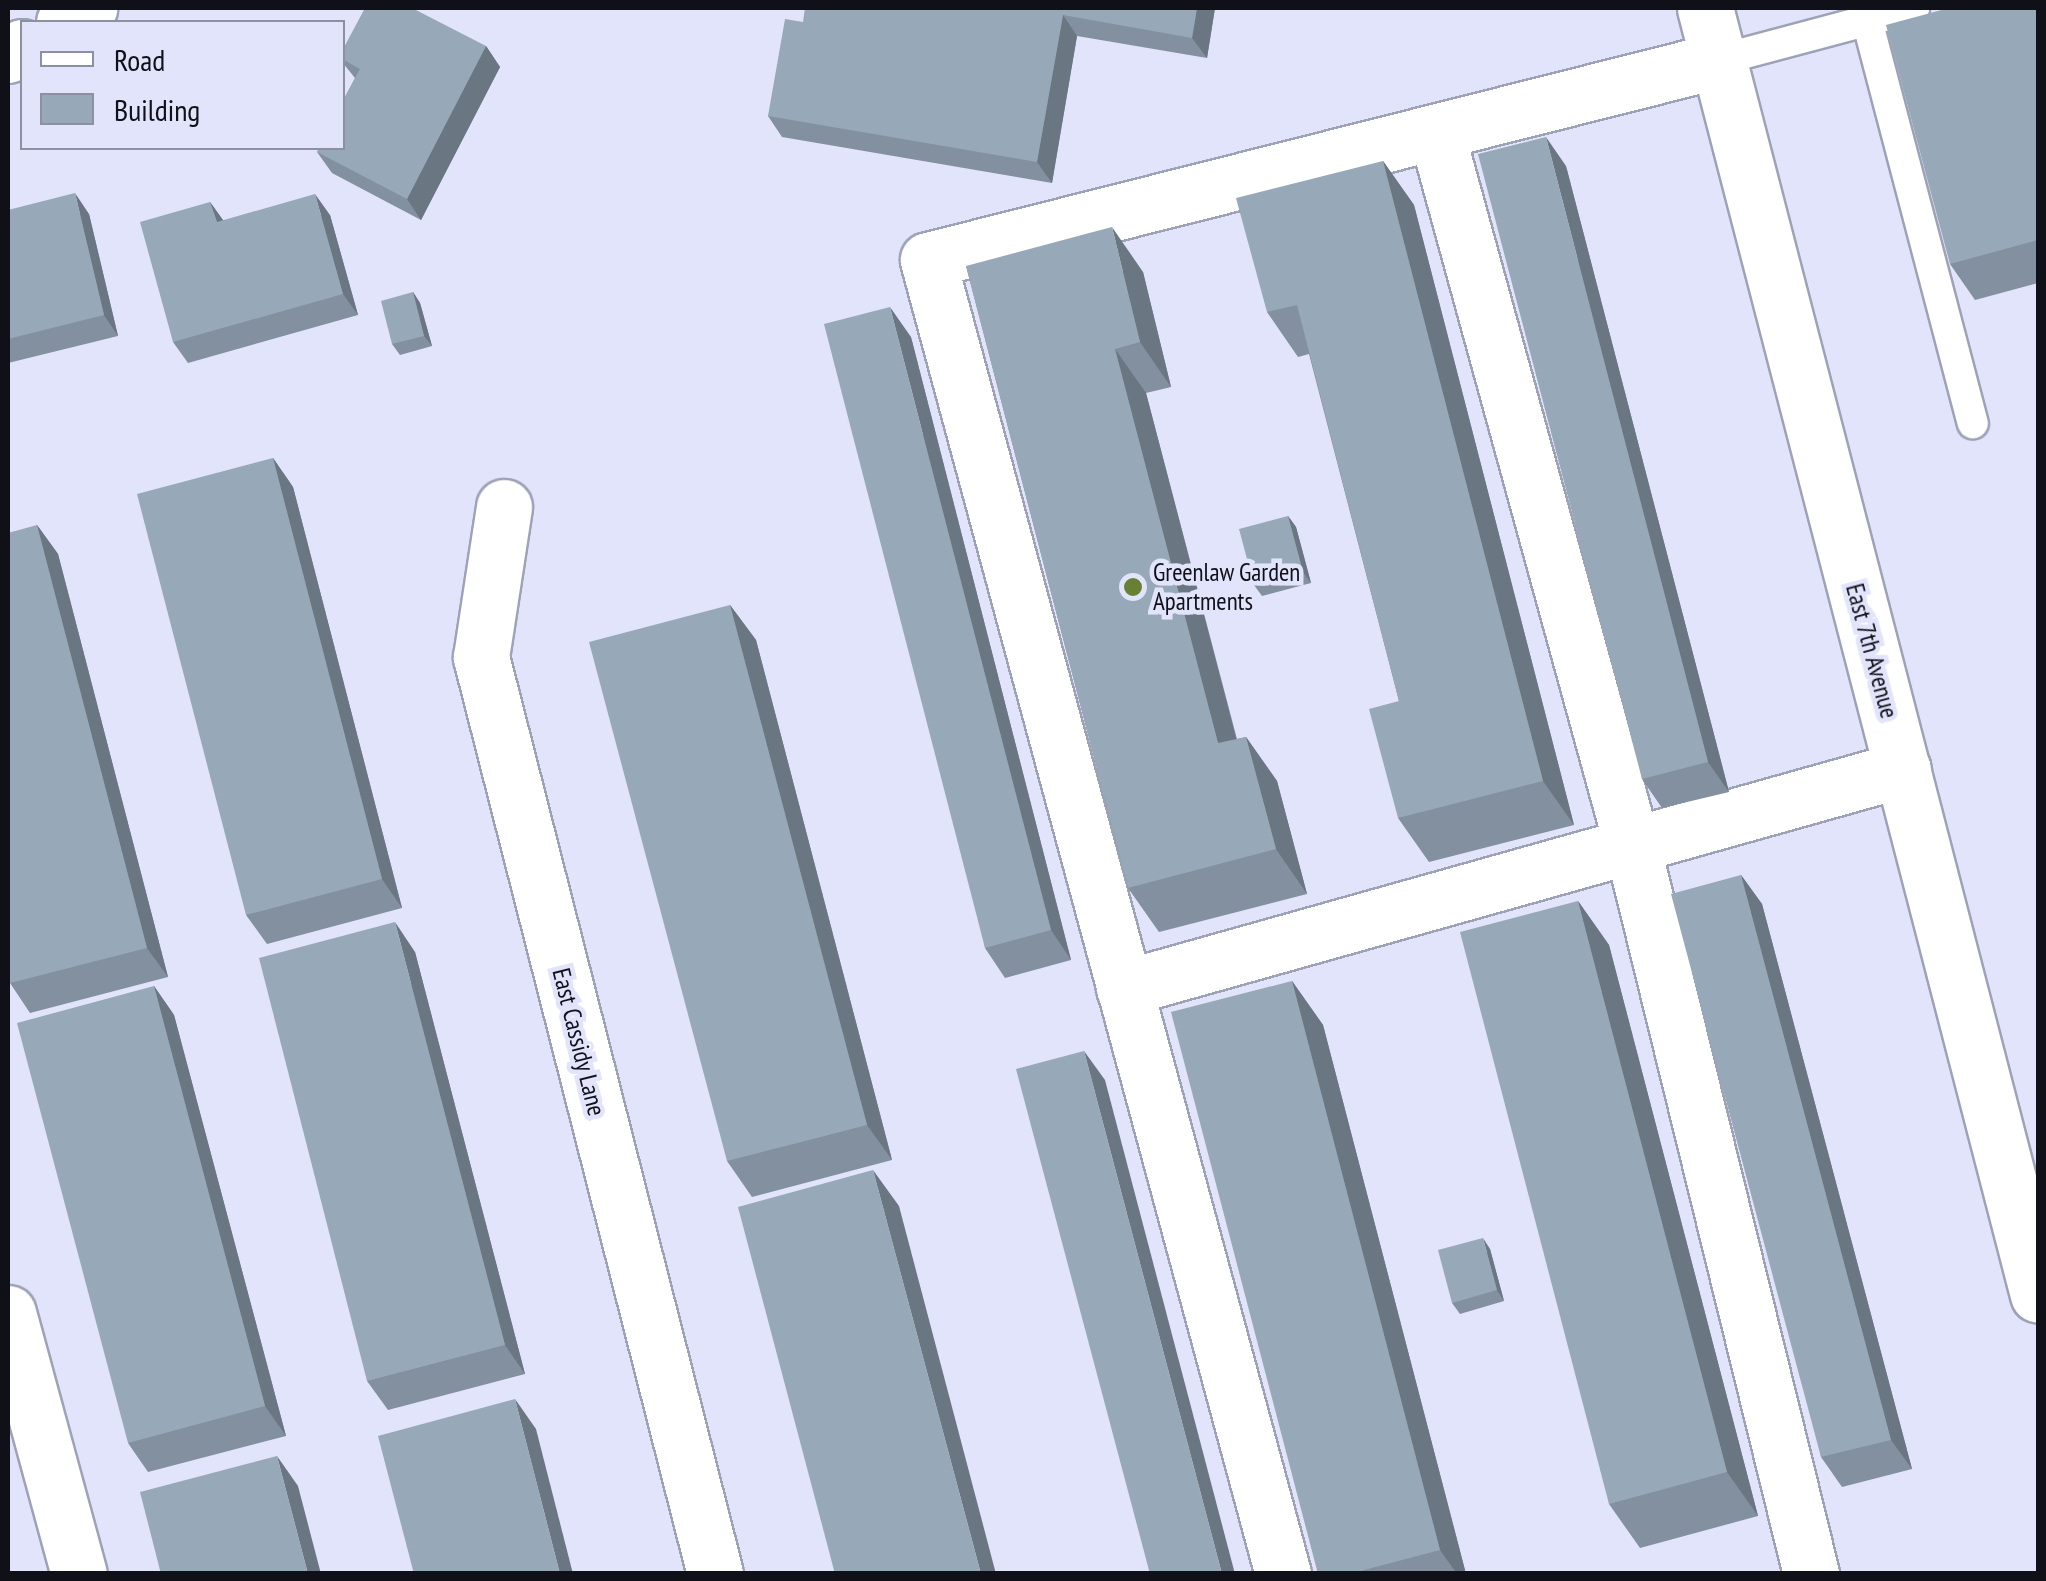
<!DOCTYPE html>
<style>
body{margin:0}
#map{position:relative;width:2046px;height:1581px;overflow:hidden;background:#e1e4fb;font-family:"PT Sans Narrow",sans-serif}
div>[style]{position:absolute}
.roads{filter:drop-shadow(2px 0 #9ea2b7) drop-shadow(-2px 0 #9ea2b7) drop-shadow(0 2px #9ea2b7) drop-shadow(0 -2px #9ea2b7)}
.service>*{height:30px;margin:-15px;padding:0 15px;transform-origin:15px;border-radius:15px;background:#fff}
.minor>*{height:55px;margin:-27.5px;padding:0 27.5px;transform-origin:27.5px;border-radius:27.5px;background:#fff}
.wall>*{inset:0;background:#82909f}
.shaded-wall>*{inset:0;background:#6a7682}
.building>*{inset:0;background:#97a8b9}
.dots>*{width:28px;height:28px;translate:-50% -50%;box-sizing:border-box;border:5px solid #e1e4fb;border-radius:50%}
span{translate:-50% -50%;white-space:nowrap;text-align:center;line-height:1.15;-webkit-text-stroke:9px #e1e4fb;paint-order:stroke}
.poi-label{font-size:25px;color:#101118}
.left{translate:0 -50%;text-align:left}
.street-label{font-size:25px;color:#101118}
.frame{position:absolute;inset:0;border:10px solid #101118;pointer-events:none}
.legend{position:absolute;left:20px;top:20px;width:325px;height:130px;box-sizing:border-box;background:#e1e4fb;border:2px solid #8d90a0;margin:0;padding:12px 18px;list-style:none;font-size:30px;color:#101118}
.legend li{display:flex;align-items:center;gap:20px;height:50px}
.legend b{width:50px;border:2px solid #8d90a0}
</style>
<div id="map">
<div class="roads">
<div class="service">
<i style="left:1867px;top:20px;width:417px;rotate:75.3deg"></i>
<i style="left:1719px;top:60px;width:202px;rotate:-14.9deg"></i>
</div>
<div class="minor">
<i style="left:1705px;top:8px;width:1329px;rotate:75.49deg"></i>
<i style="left:64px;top:22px;width:29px;rotate:-29deg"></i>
<i style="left:8px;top:55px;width:16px;rotate:-30deg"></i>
<i style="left:1436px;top:132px;width:739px;rotate:74.63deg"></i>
<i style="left:1632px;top:845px;width:751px;rotate:76.2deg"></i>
<i style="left:504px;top:507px;width:152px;rotate:98.7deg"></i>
<i style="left:481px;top:657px;width:946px;rotate:75.68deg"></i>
<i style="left:1124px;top:988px;width:809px;rotate:-15.7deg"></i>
<i style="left:8px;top:1313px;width:270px;rotate:74.8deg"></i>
<i style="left:1283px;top:1574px;width:1361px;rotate:-105.12deg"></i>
<i style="left:928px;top:260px;width:816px;rotate:-14.19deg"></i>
</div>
</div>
<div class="wall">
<i style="clip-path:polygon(1215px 8px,1207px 58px,1077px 36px,1052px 183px,782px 137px,768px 116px,803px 22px)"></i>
<i style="clip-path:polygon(2038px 8px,2038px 283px,1975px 300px,1950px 264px)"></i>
<i style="clip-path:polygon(486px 46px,500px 67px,421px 220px,332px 173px,317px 152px,355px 78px,342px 62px,342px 51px)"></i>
<i style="clip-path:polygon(1383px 161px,1414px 205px,1574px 825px,1429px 862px,1398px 818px,1399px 701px,1309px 354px,1298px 357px,1267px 312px)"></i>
<i style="clip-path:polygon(1566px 166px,1729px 792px,1662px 808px,1642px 779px)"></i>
<i style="clip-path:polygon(210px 202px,223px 220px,330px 215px,358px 315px,188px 363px,173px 342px)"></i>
<i style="clip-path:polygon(8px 210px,89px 214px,118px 336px,8px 363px)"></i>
<i style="clip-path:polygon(966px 266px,1143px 272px,1171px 387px,1146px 393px,1237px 739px,1246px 737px,1277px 781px,1307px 894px,1159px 932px,1128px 888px)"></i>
<i style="clip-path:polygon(413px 292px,420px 303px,432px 346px,400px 355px,392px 344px)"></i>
<i style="clip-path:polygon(911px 337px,1071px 960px,1005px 978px,985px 948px)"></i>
<i style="clip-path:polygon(273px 458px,293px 487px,402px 908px,267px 944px,246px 915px)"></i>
<i style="clip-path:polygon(1288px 516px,1296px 527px,1311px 583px,1262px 596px,1254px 585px)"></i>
<i style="clip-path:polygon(37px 525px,58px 554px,168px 977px,30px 1013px,10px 983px)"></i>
<i style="clip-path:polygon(730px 605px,756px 640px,892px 1160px,752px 1197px,727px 1161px)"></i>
<i style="clip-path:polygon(1741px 875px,1762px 904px,1912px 1469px,1842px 1487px,1821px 1457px)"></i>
<i style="clip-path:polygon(1578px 901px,1609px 945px,1758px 1516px,1640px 1548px,1609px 1504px)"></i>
<i style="clip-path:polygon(415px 952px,525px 1374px,388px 1410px,367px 1381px)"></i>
<i style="clip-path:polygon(1292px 981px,1323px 1025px,1466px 1574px,1318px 1574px)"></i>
<i style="clip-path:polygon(154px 986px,174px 1015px,286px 1436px,148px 1472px,128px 1443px)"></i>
<i style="clip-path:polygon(1490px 1249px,1504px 1301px,1460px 1314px,1452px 1303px)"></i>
</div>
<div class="shaded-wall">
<i style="clip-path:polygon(1197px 8px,1215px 8px,1207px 58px,1192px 38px)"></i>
<i style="clip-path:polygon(1063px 15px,1077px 36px,1052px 183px,1037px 162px)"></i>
<i style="clip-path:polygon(486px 46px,500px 67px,421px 220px,407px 199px)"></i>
<i style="clip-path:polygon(1546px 137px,1566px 166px,1729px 792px,1708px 762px)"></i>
<i style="clip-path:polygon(1383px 161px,1414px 205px,1574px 825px,1543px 781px)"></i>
<i style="clip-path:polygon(75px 193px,89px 214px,118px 336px,104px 315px)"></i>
<i style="clip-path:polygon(315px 194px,330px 215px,358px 315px,343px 294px)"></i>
<i style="clip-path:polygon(210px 202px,225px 223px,217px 222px)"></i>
<i style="clip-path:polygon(1112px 227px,1143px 272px,1171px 387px,1140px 342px)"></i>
<i style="clip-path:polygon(413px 292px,420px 303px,432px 346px,424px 336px)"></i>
<i style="clip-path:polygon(890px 307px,911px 337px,1071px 960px,1051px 930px)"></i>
<i style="clip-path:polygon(1115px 349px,1146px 393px,1249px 788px,1218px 743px)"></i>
<i style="clip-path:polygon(273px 458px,293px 487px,402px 908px,382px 879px)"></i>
<i style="clip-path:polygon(1288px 516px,1296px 527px,1311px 583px,1303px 572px)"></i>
<i style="clip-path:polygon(37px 525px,58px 554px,168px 977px,147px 948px)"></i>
<i style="clip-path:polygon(730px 605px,756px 640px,892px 1160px,867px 1125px)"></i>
<i style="clip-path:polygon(1246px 737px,1277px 781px,1307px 894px,1276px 849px)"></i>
<i style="clip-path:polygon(1741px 875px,1762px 904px,1912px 1469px,1891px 1440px)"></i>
<i style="clip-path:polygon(1578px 901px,1609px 945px,1758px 1516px,1727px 1472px)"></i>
<i style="clip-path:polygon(395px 922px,415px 952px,525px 1374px,505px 1345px)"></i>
<i style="clip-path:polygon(1292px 981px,1323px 1025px,1466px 1574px,1457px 1574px,1440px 1550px)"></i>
<i style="clip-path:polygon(154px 986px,174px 1015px,286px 1436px,265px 1406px)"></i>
<i style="clip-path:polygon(1084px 1051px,1105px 1080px,1235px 1574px,1222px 1574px)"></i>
<i style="clip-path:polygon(873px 1170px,899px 1206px,996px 1574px,981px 1574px)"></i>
<i style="clip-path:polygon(1483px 1238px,1490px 1249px,1504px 1301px,1497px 1290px)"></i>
<i style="clip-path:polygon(515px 1399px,536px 1429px,573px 1574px,560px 1574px)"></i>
<i style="clip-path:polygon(277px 1456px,298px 1486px,321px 1574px,308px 1574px)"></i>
</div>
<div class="building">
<i style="clip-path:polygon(365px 8px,412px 8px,486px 46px,407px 199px,317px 152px,320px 148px,342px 148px,342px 102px,360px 69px,342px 59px,342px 51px)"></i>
<i style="clip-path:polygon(805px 8px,1197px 8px,1192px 38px,1063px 15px,1037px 162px,768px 116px,785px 19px,803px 22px)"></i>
<i style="clip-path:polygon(1949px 8px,2038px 8px,2038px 240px,1950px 264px,1886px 25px)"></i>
<i style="clip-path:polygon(1546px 137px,1708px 762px,1642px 779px,1478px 154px)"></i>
<i style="clip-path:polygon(1383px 161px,1543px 781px,1398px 818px,1369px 709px,1399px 701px,1297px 305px,1267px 312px,1236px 198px)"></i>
<i style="clip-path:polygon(75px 193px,104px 315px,8px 339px,8px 210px)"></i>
<i style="clip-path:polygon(315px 194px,343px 294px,173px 342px,140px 222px,210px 202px,217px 222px)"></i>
<i style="clip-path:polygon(1112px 227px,1140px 342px,1115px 349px,1218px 743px,1246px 737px,1276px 849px,1128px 888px,966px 266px)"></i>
<i style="clip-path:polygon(413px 292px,424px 336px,392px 344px,381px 301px)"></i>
<i style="clip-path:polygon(890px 307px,1051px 930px,985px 948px,824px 324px)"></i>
<i style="clip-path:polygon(273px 458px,382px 879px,246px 915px,137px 494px)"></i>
<i style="clip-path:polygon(1288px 516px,1303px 572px,1254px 585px,1239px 529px)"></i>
<i style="clip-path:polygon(37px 525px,147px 948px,10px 983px,8px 975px,8px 533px)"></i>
<i style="clip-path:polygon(730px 605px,867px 1125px,727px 1161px,589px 642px)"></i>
<i style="clip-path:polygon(1741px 875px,1891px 1440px,1821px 1457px,1671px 894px)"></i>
<i style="clip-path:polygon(1578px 901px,1727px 1472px,1609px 1504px,1460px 932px)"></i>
<i style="clip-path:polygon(395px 922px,505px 1345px,367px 1381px,259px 958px)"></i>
<i style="clip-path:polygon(1292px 981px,1440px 1550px,1349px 1574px,1318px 1574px,1171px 1012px)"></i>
<i style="clip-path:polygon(154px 986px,265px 1406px,128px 1443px,17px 1023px)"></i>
<i style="clip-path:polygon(1084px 1051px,1222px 1574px,1150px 1574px,1016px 1069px)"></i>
<i style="clip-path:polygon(873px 1170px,981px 1574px,835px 1574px,738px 1207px)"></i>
<i style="clip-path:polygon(1483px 1238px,1497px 1290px,1452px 1303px,1438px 1250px)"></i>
<i style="clip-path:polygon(515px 1399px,560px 1574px,414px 1574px,378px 1436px)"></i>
<i style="clip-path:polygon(277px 1456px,308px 1574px,161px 1574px,140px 1492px)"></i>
</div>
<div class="dots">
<i style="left:1133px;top:587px;background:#688033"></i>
</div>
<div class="poi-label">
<span class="left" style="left:1153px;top:587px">Greenlaw Garden<br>Apartments</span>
</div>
<div class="street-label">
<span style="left:1872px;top:651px;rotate:75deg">East 7th Avenue</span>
<span style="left:579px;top:1042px;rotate:76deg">East Cassidy Lane</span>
</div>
<div class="frame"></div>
<ul class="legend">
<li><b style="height:12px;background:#fff"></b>Road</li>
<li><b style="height:28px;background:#97a8b9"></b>Building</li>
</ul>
</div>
